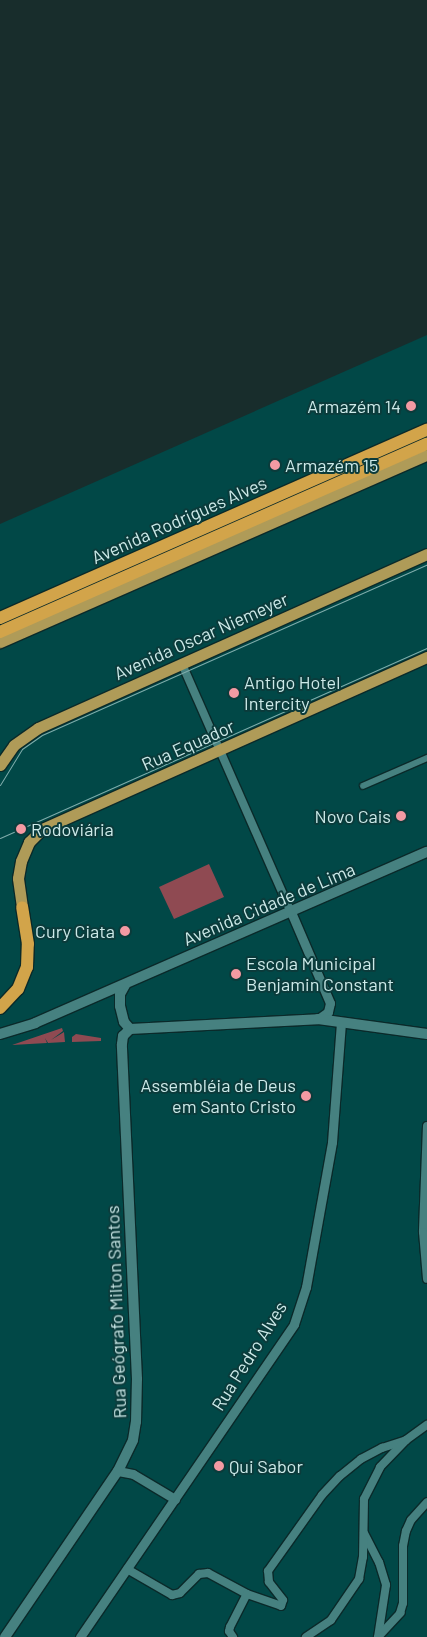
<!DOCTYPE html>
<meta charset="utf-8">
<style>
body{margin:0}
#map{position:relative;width:427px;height:1637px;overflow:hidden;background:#014847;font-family:Barlow,sans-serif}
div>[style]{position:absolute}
.green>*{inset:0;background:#8f4a52}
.water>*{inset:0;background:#182d2c}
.roads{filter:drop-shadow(1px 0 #0a2a2a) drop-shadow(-1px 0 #0a2a2a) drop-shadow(0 1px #0a2a2a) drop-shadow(0 -1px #0a2a2a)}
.pedestrian>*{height:5.5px;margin:-2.75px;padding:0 2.75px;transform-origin:2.75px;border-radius:2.75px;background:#468180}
.minor>*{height:8px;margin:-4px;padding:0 4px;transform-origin:4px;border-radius:4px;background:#468180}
.tertiary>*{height:9px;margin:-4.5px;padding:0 4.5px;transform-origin:4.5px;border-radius:4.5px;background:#468180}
.secondary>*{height:10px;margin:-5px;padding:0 5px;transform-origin:5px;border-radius:5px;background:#468180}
.primary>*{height:11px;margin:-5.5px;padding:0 5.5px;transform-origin:5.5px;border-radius:5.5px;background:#af9b58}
.trunk>*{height:12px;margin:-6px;padding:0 6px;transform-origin:6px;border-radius:6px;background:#d2a44a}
.tram>*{height:1px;margin:-0.5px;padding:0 0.5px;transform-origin:0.5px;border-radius:0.5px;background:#7facab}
.dots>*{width:14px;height:14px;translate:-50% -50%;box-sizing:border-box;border:2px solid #0b3b3b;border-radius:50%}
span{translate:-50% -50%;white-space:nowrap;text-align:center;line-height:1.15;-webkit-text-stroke:4px #0b3b3b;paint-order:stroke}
.poi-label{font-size:18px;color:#cdeae9}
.right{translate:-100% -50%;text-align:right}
.left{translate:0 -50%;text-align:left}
.street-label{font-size:18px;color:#cdeae9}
</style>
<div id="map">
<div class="green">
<i style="clip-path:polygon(209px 864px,224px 897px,174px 919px,159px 887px)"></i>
<i style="clip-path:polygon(62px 1028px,63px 1031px,51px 1040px,64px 1032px,65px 1042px,48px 1043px,45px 1038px,47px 1043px,12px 1045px)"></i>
<i style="clip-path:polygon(76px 1034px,101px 1038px,101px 1041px,72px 1042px,72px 1037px)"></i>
</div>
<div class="water">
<i style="clip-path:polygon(0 0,427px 0,427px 335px,0 524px)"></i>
</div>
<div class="roads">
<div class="pedestrian">
<i style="left:363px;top:786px;width:70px;rotate:-23.6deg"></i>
</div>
<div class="minor">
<i style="left:182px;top:664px;width:271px;rotate:66.3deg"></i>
<i style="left:427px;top:1126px;width:106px;rotate:92.2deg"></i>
<i style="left:423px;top:1232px;width:47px;rotate:85.1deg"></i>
<i style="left:364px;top:1533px;width:33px;rotate:63deg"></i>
<i style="left:379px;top:1562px;width:24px;rotate:73deg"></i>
<i style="left:386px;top:1585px;width:53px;rotate:98.7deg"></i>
<i style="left:127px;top:1569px;width:52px;rotate:30deg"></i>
<i style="left:172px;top:1595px;width:8px;rotate:-14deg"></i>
<i style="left:180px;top:1593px;width:27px;rotate:-45deg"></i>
<i style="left:199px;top:1574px;width:9px;rotate:-6deg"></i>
<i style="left:208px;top:1573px;width:44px;rotate:28.3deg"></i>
<i style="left:247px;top:1594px;width:36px;rotate:19deg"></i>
<i style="left:281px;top:1606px;width:6px;rotate:-72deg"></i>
<i style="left:283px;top:1600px;width:23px;rotate:-128deg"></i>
<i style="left:269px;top:1582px;width:11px;rotate:-95deg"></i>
<i style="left:268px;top:1571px;width:93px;rotate:-54.6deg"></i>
<i style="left:322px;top:1495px;width:26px;rotate:-47deg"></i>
<i style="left:340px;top:1476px;width:27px;rotate:-39deg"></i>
<i style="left:361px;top:1459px;width:24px;rotate:-28deg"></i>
<i style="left:382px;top:1448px;width:25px;rotate:-18deg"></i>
<i style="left:233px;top:1637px;width:7px;rotate:-124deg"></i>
<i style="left:229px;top:1631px;width:4px;rotate:-76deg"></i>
<i style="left:230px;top:1627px;width:37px;rotate:-63deg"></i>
<i style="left:306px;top:1637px;width:30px;rotate:-34deg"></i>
<i style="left:331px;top:1620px;width:50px;rotate:-55.7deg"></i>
<i style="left:359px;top:1579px;width:22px;rotate:-80deg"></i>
<i style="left:363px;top:1557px;width:58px;rotate:-89deg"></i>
<i style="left:364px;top:1499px;width:36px;rotate:-63deg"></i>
<i style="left:380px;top:1467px;width:37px;rotate:-46deg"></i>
<i style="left:406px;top:1440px;width:26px;rotate:-36deg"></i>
<i style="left:378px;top:1637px;width:33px;rotate:-47deg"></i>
<i style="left:400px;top:1613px;width:10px;rotate:-73deg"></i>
<i style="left:403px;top:1603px;width:57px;rotate:-90deg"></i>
<i style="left:403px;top:1546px;width:15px;rotate:-79deg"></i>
<i style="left:406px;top:1531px;width:12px;rotate:-66deg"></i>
<i style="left:411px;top:1520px;width:24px;rotate:-48deg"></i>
</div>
<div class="tertiary">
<i style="left:291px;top:912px;width:99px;rotate:66.8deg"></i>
<i style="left:330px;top:1003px;width:9px;rotate:103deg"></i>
<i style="left:328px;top:1012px;width:12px;rotate:145deg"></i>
<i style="left:118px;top:1471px;width:15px;rotate:11deg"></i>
<i style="left:133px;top:1474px;width:49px;rotate:30.8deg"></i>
<i style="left:80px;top:1637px;width:379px;rotate:-55.6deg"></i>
<i style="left:294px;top:1324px;width:39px;rotate:-72deg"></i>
<i style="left:306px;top:1287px;width:147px;rotate:-79.8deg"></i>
<i style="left:332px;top:1142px;width:120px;rotate:-85.7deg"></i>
</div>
<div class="secondary">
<i style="left:125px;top:985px;width:10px;rotate:119deg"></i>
<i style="left:120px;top:994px;width:12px;rotate:90deg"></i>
<i style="left:120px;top:1006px;width:16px;rotate:76deg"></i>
<i style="left:124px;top:1022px;width:9px;rotate:49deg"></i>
<i style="left:130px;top:1029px;width:188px;rotate:-3deg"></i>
<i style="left:318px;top:1019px;width:110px;rotate:7.8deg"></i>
<i style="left:0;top:1034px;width:37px;rotate:-17deg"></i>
<i style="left:35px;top:1023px;width:428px;rotate:-23.6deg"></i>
<i style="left:5px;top:1637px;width:201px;rotate:-55.8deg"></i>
<i style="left:118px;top:1471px;width:34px;rotate:-64deg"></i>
<i style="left:133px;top:1440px;width:18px;rotate:-81deg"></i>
<i style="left:136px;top:1422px;width:43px;rotate:-88.7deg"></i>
<i style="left:137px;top:1379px;width:335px;rotate:-92.6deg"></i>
<i style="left:122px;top:1044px;width:8px;rotate:-83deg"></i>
<i style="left:123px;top:1036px;width:10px;rotate:-45deg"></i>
</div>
<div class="primary">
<i style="left:0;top:642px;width:466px;rotate:-23.7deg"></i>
<i style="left:0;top:765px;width:24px;rotate:-55deg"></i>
<i style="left:14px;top:745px;width:29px;rotate:-35deg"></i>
<i style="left:38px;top:728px;width:426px;rotate:-24.1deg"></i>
<i style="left:22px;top:907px;width:29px;rotate:-98deg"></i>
<i style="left:18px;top:878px;width:17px;rotate:-80deg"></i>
<i style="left:21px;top:861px;width:21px;rotate:-67deg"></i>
<i style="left:29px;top:842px;width:18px;rotate:-45deg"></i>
<i style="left:42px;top:829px;width:422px;rotate:-24.1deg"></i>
</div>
<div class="trunk">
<i style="left:0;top:618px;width:467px;rotate:-23.8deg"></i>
<i style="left:0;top:632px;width:467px;rotate:-23.8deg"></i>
<i style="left:0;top:1008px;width:26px;rotate:-47deg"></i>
<i style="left:18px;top:989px;width:24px;rotate:-68deg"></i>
<i style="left:27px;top:967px;width:23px;rotate:-88deg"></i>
<i style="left:28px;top:944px;width:37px;rotate:-99deg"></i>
</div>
</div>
<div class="tram">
<i style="left:0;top:785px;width:42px;rotate:-58.6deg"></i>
<i style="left:22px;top:749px;width:24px;rotate:-35deg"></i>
<i style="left:42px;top:735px;width:421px;rotate:-23.9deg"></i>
<i style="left:0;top:838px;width:467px;rotate:-24deg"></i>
</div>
<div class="dots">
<i style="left:411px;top:406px;background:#f49aa3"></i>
<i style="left:275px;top:465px;background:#f49aa3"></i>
<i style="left:234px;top:693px;background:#f49aa3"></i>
<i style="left:401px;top:816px;background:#f49aa3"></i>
<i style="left:21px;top:829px;background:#f49aa3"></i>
<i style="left:125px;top:931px;background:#f49aa3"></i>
<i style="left:236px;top:974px;background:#f49aa3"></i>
<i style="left:306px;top:1096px;background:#f49aa3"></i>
<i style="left:219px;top:1466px;background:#f49aa3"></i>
</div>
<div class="poi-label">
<span class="right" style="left:401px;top:406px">Armazém 14</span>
<span class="left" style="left:285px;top:465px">Armazém 15</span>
<span class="left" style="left:244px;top:693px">Antigo Hotel<br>Intercity</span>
<span class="right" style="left:391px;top:816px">Novo Cais</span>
<span class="left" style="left:31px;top:829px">Rodoviária</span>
<span class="right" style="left:115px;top:931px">Cury Ciata</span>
<span class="left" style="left:246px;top:974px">Escola Municipal<br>Benjamin Constant</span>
<span class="right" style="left:296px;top:1096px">Assembléia de Deus<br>em Santo Cristo</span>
<span class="left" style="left:229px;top:1466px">Qui Sabor</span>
</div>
<div class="street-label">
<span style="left:179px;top:520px;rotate:-24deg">Avenida Rodrigues Alves</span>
<span style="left:201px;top:636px;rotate:-24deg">Avenida Oscar Niemeyer</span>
<span style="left:188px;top:745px;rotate:-24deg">Rua Equador</span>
<span style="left:269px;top:904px;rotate:-23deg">Avenida Cidade de Lima</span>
<span style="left:116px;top:1312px;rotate:-92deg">Rua Geógrafo Milton Santos</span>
<span style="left:249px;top:1356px;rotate:-58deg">Rua Pedro Alves</span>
</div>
</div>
